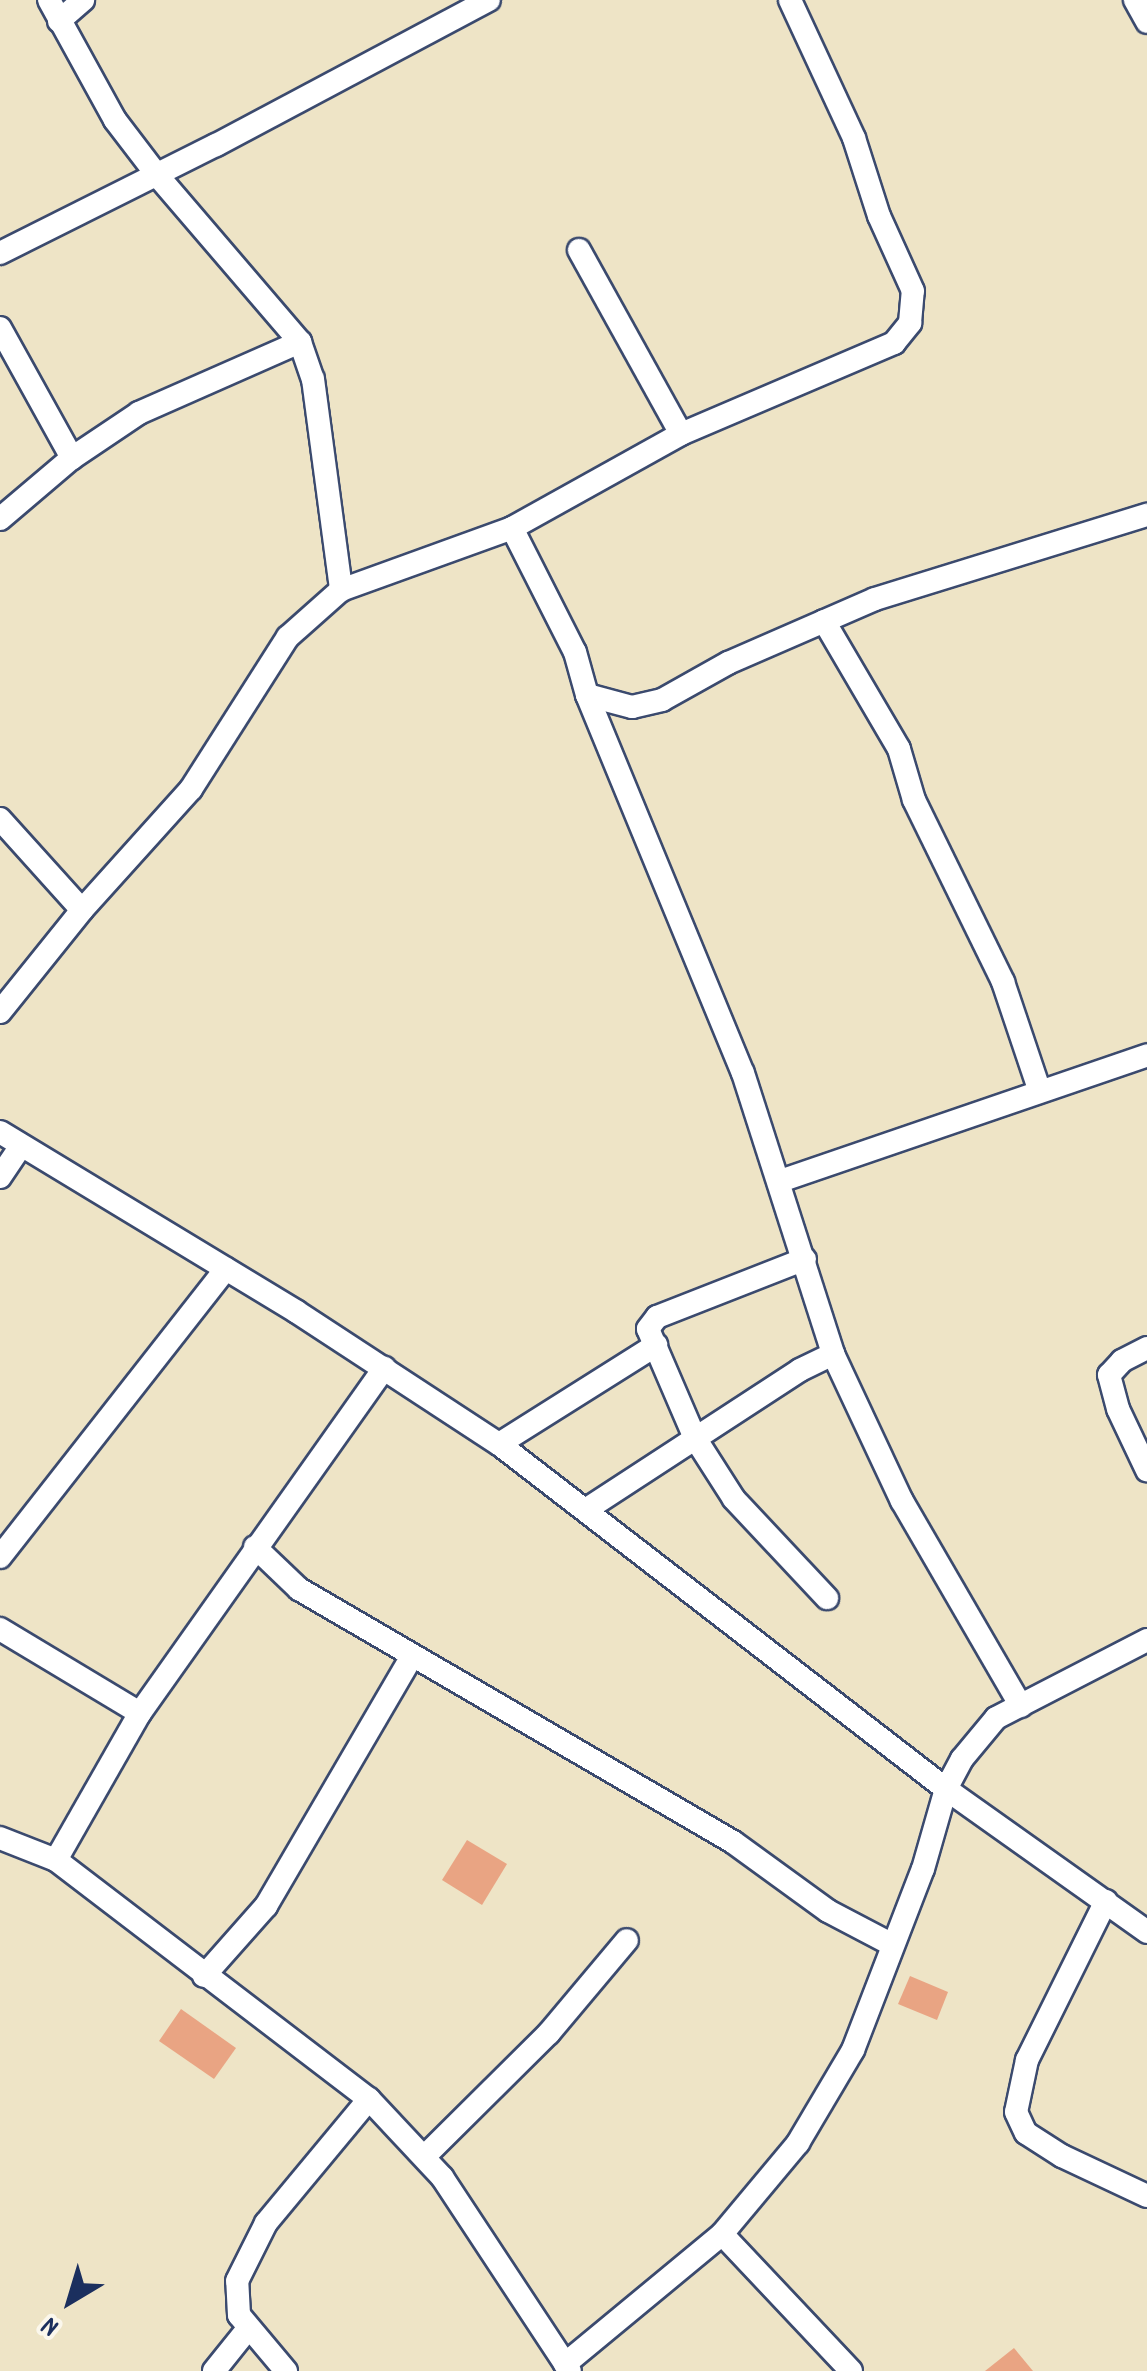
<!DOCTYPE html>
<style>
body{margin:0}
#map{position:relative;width:1147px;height:2371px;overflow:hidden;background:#eee4c6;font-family:Dekko,sans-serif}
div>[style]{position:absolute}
.building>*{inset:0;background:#e9a483}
.roads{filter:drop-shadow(2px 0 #3b4a6e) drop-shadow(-2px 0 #3b4a6e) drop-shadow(0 2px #3b4a6e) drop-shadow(0 -2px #3b4a6e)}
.street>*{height:22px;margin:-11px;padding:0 11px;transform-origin:11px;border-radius:11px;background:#fff}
span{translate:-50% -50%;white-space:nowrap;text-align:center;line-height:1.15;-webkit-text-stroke:9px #fbf7ec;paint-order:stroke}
.north{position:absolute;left:20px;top:2251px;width:100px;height:100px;-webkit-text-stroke:8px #fbf7ec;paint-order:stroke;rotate:218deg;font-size:28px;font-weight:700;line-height:40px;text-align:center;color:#1b2f5e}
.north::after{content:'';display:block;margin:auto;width:35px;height:45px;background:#1b2f5e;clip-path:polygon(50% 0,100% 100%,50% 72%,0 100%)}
</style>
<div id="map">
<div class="building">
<i style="clip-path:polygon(467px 1840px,507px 1864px,482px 1905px,442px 1880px)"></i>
<i style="clip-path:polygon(910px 1976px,948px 1992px,937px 2020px,898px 2004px)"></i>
<i style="clip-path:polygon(181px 2009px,236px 2048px,214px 2079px,159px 2041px)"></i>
<i style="clip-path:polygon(1014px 2348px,1033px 2371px,985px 2371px)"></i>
</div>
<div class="roads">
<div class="street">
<i style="left:49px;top:0;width:137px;rotate:61.2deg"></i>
<i style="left:115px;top:120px;width:69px;rotate:52.6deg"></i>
<i style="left:157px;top:175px;width:220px;rotate:49.4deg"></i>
<i style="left:300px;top:342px;width:39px;rotate:71deg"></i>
<i style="left:313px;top:379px;width:213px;rotate:82.4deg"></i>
<i style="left:1135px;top:0;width:25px;rotate:61deg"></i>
<i style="left:59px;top:21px;width:32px;rotate:-41deg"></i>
<i style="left:579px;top:250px;width:210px;rotate:61deg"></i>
<i style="left:0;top:253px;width:241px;rotate:-26.6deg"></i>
<i style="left:216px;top:145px;width:309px;rotate:-28deg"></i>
<i style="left:0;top:328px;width:149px;rotate:61deg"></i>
<i style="left:0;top:519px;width:94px;rotate:-40.3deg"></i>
<i style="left:72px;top:458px;width:81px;rotate:-33.9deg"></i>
<i style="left:139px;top:413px;width:176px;rotate:-23.8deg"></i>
<i style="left:512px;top:528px;width:139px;rotate:63.1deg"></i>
<i style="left:575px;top:652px;width:45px;rotate:74.4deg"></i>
<i style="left:587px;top:695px;width:409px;rotate:67.6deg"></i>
<i style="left:743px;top:1073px;width:295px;rotate:72.2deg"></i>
<i style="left:833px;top:1354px;width:162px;rotate:64.9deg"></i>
<i style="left:902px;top:1501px;width:237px;rotate:59.9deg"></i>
<i style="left:824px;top:621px;width:148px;rotate:59.6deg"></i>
<i style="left:899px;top:749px;width:53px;rotate:73.6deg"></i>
<i style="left:914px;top:800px;width:203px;rotate:63.9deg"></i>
<i style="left:1003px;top:982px;width:113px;rotate:71.4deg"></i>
<i style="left:587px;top:695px;width:47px;rotate:14.9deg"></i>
<i style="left:632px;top:707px;width:31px;rotate:-13deg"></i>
<i style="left:662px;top:700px;width:76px;rotate:-29.3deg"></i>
<i style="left:728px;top:663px;width:160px;rotate:-23.5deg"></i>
<i style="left:875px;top:599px;width:285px;rotate:-17.2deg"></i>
<i style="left:0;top:819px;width:122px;rotate:48deg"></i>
<i style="left:0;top:1012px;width:131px;rotate:-51.2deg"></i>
<i style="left:82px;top:910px;width:163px;rotate:-48deg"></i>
<i style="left:191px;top:789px;width:180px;rotate:-57.5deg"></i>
<i style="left:288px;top:637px;width:71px;rotate:-41.6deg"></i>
<i style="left:341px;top:590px;width:182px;rotate:-19.9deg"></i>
<i style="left:512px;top:528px;width:193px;rotate:-29.1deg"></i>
<i style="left:681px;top:434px;width:232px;rotate:-23.1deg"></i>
<i style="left:894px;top:343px;width:26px;rotate:-51deg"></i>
<i style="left:910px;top:323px;width:32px;rotate:-85deg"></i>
<i style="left:913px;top:291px;width:82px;rotate:-114.4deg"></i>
<i style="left:879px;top:216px;width:82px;rotate:-107.8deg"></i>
<i style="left:854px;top:138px;width:152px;rotate:-114.9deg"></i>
<i style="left:0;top:1132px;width:347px;rotate:31.2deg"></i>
<i style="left:297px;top:1312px;width:241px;rotate:33.2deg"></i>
<i style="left:499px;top:1444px;width:565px;rotate:37.66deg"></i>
<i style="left:946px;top:1789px;width:247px;rotate:35.4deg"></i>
<i style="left:0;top:1177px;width:37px;rotate:-56deg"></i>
<i style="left:780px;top:1181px;width:388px;rotate:-18.9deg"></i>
<i style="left:805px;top:1259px;width:159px;rotate:158.6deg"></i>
<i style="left:657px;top:1317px;width:15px;rotate:127deg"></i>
<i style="left:648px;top:1329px;width:119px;rotate:66.7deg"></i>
<i style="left:695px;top:1438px;width:72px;rotate:57.4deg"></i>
<i style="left:734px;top:1499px;width:136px;rotate:46.8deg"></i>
<i style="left:1147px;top:1348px;width:28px;rotate:153deg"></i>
<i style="left:1122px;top:1361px;width:19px;rotate:133deg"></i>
<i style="left:1109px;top:1375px;width:35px;rotate:75deg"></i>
<i style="left:1118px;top:1409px;width:68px;rotate:64.6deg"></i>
<i style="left:499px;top:1444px;width:186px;rotate:-32.2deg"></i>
<i style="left:587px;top:1509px;width:254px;rotate:-33.1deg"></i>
<i style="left:800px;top:1370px;width:37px;rotate:-26deg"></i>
<i style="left:255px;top:1547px;width:61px;rotate:43.7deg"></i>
<i style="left:299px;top:1589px;width:502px;rotate:30.24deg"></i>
<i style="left:733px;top:1842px;width:117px;rotate:36deg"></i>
<i style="left:828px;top:1911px;width:71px;rotate:27.6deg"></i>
<i style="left:0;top:1557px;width:366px;rotate:-51.9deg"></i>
<i style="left:0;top:1629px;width:163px;rotate:31deg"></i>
<i style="left:0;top:1838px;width:60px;rotate:21.4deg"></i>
<i style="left:56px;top:1860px;width:394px;rotate:37.4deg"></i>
<i style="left:369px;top:2099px;width:107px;rotate:46.9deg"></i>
<i style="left:442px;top:2177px;width:232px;rotate:56.6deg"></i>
<i style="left:56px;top:1860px;width:169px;rotate:-60.3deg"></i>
<i style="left:140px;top:1713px;width:423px;rotate:-54.7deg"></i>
<i style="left:1106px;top:1901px;width:178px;rotate:116.4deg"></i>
<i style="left:1027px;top:2060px;width:53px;rotate:101.9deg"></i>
<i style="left:1016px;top:2112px;width:23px;rotate:65deg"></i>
<i style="left:1026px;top:2133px;width:43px;rotate:32.6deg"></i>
<i style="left:1062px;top:2156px;width:94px;rotate:25.2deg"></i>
<i style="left:204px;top:1976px;width:94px;rotate:-48.5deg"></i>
<i style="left:266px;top:1906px;width:290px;rotate:-59.7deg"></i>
<i style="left:425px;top:2156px;width:175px;rotate:-44.8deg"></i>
<i style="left:549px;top:2033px;width:121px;rotate:-50deg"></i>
<i style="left:722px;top:2234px;width:188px;rotate:46.7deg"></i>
<i style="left:565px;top:2364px;width:204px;rotate:-39.6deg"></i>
<i style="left:722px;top:2234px;width:119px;rotate:-50.1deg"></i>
<i style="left:798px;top:2143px;width:108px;rotate:-59.4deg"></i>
<i style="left:853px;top:2050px;width:194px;rotate:-68.9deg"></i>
<i style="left:923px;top:1869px;width:83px;rotate:-74deg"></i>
<i style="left:946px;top:1789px;width:34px;rotate:-62deg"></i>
<i style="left:962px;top:1759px;width:53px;rotate:-50.3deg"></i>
<i style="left:996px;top:1718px;width:170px;rotate:-27.3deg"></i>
<i style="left:214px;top:2371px;width:53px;rotate:-51.2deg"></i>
<i style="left:286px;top:2371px;width:73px;rotate:-130deg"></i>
<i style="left:239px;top:2315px;width:34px;rotate:-93deg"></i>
<i style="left:237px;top:2281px;width:65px;rotate:-63.4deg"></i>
<i style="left:266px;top:2223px;width:161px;rotate:-50.3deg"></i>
</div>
</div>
<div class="north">N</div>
</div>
